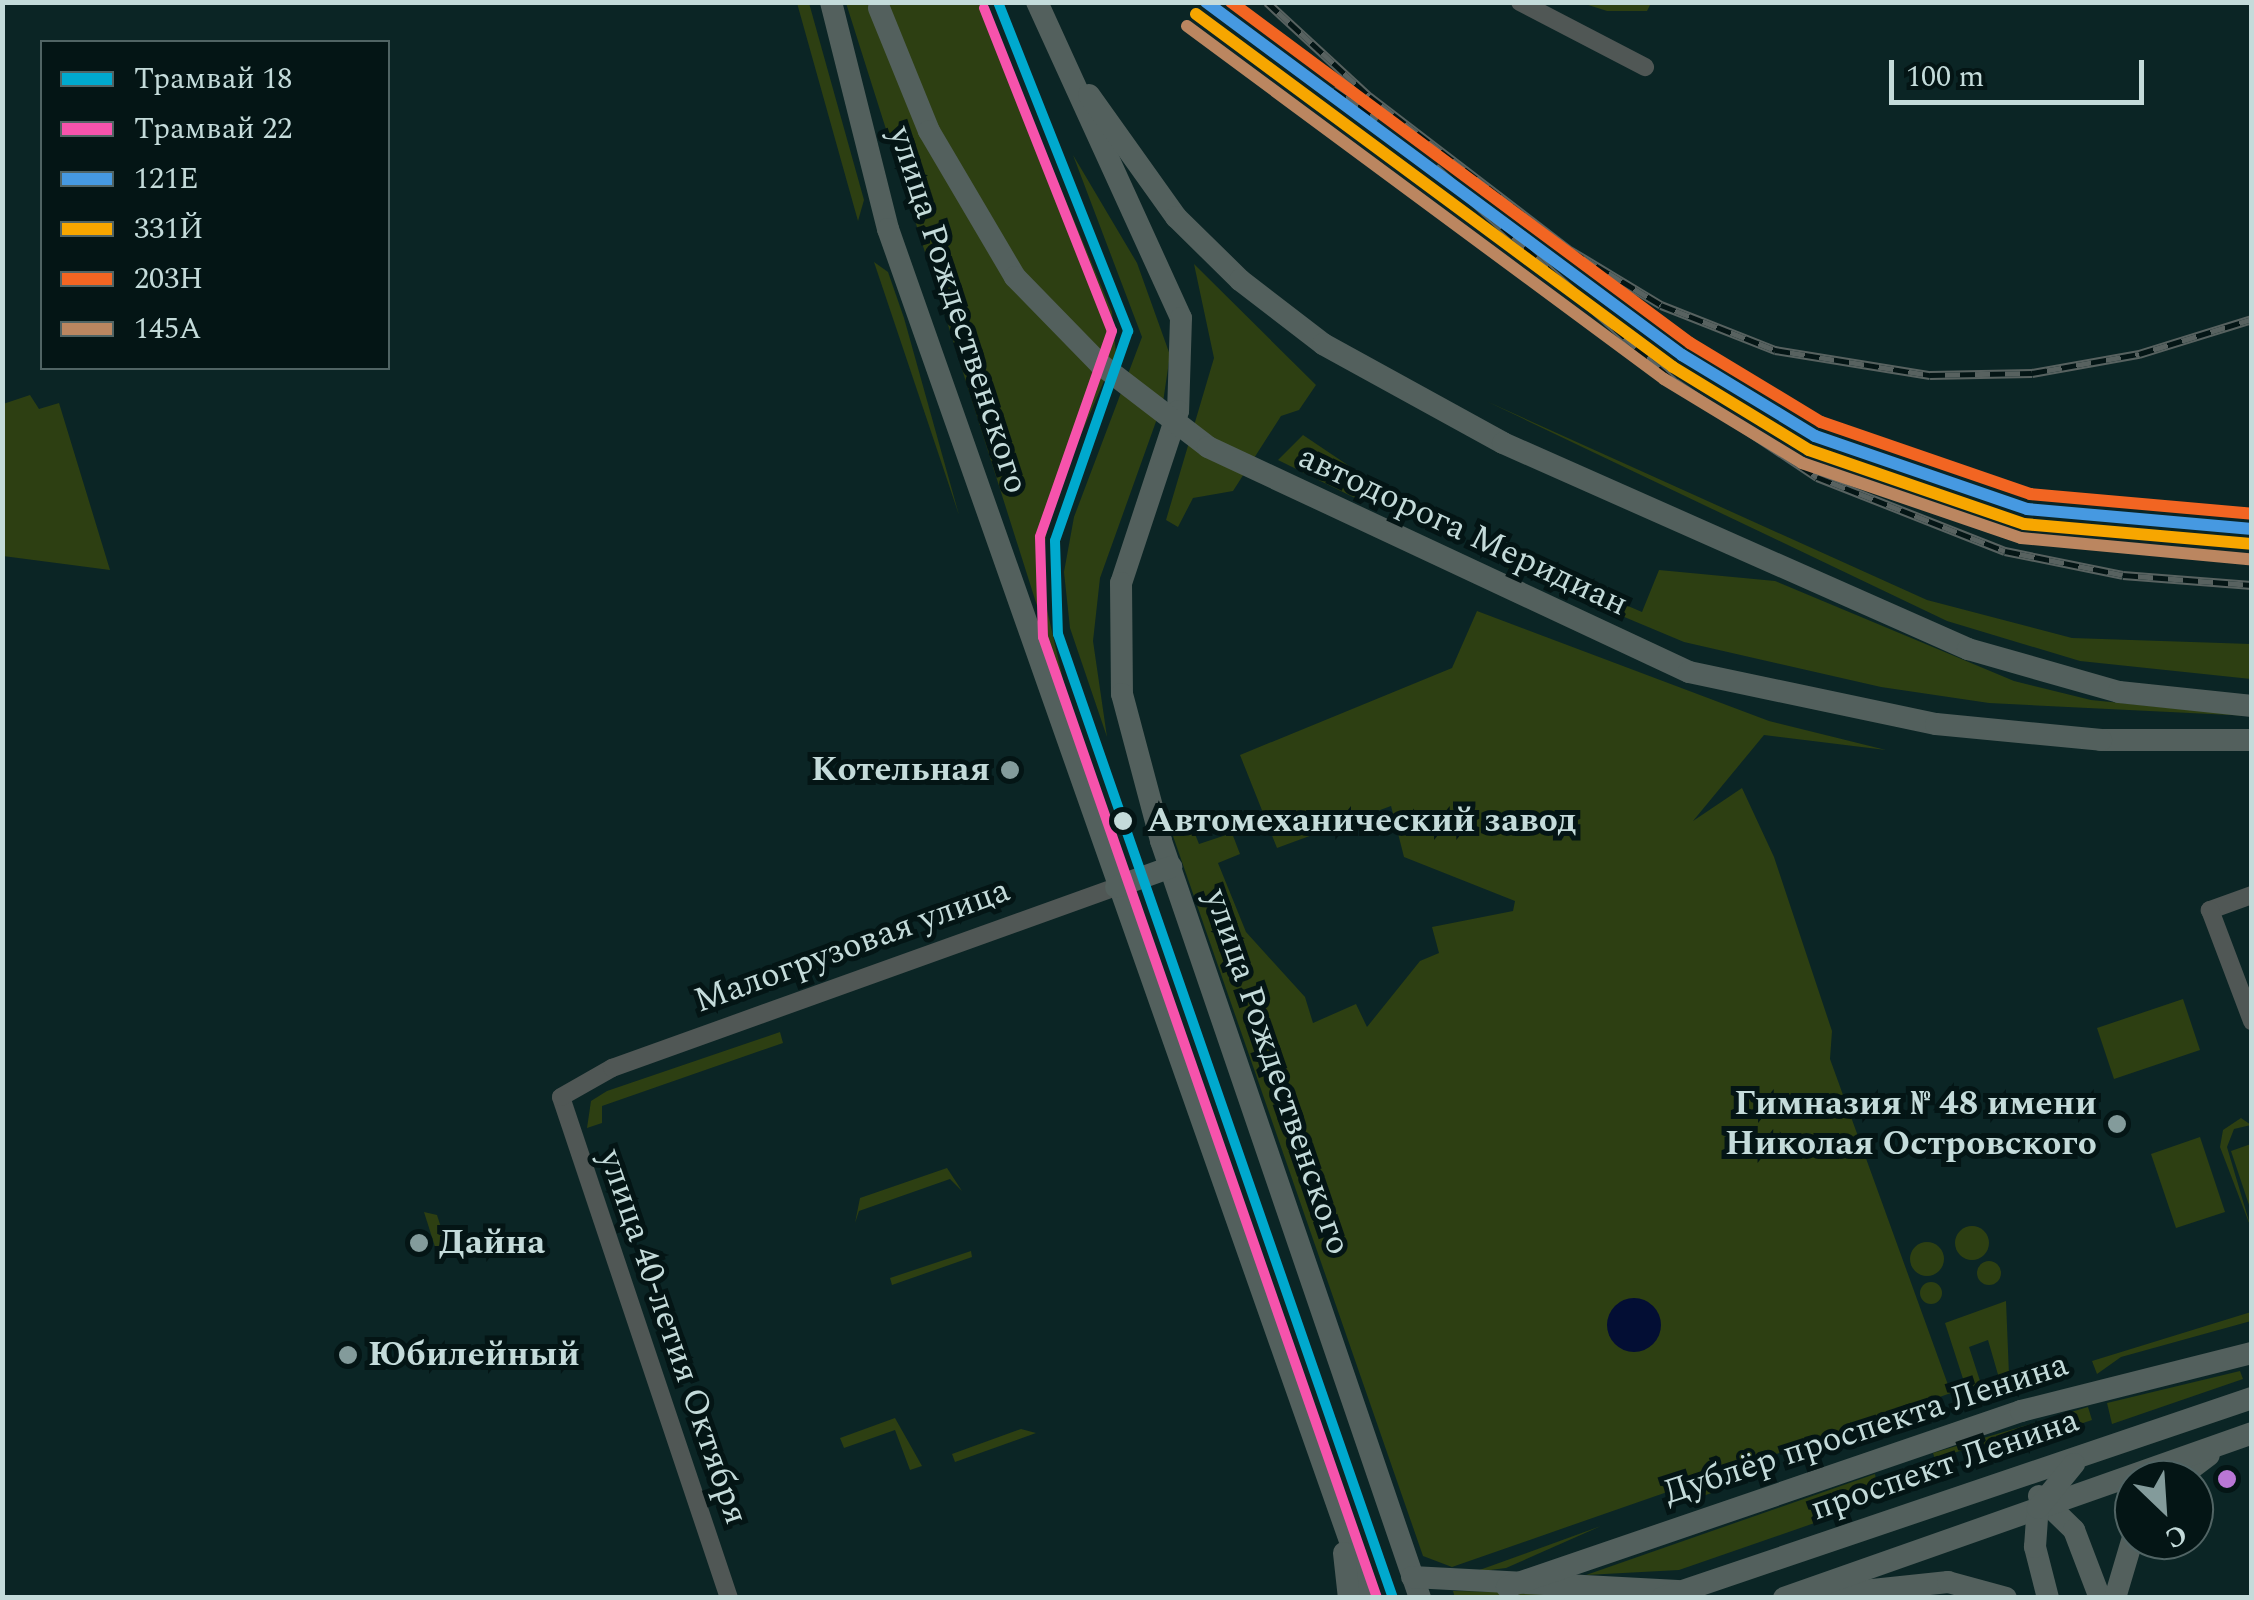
<!DOCTYPE html>
<meta charset="utf-8">
<style>
body{margin:0}
#map{position:relative;width:2254px;height:1600px;overflow:hidden;background:#0b2525;font-family:Spectral,serif}
div>[style]{position:absolute}
.green>*{inset:0;background:#2d3f12}
.round{border-radius:50%}
.water>*{inset:0;background:#030e34}
.minor>*{height:18px;margin:-9px;padding:0 9px;transform-origin:9px;border-radius:9px;background:#505755}
.major>*{height:22px;margin:-11px;padding:0 11px;transform-origin:11px;border-radius:11px;background:#53605d}
.rail>*{height:9px;margin-top:-4.5px;transform-origin:0;background:repeating-linear-gradient(90deg,#041515 0 15px,#586260 0 30px);box-sizing:border-box;border-block:2px solid #586260}
.major-bridge>*{height:22px;margin:-11px;padding:0 11px;transform-origin:11px;border-radius:11px;background:#53605d}
.rail-1>*{height:12px;margin:-6px;padding:0 6px;transform-origin:6px;border-radius:6px;background:#4699e1}
.rail-2>*{height:12px;margin:-6px;padding:0 6px;transform-origin:6px;border-radius:6px;background:#f7a600}
.rail-3>*{height:12px;margin:-6px;padding:0 6px;transform-origin:6px;border-radius:6px;background:#f26522}
.rail-4>*{height:12px;margin:-6px;padding:0 6px;transform-origin:6px;border-radius:6px;background:#bb8660}
.tram-1>*{height:10px;margin:-5px;padding:0 5px;transform-origin:5px;border-radius:5px;background:#00a9ce}
.tram-2>*{height:10px;margin:-5px;padding:0 5px;transform-origin:5px;border-radius:5px;background:#f653ac}
.dots>*{width:28px;height:28px;translate:-50% -50%;box-sizing:border-box;border:5px solid #041515;border-radius:50%}
span{translate:-50% -50%;white-space:nowrap;text-align:center;line-height:1.15;-webkit-text-stroke:10px #041515;paint-order:stroke}
.street-label{font-size:35px;color:#c4dbda}
.poi-label{font-size:35px;color:#c4dbda;font-weight:700}
.right{translate:-100% -50%;text-align:right}
.left{translate:0 -50%;text-align:left}
.stop-label{font-size:35px;color:#c4dbda;font-weight:700}
.frame{position:absolute;inset:0;border:5px solid #c4dbda;pointer-events:none}
.legend{position:absolute;left:40px;top:40px;width:350px;height:330px;box-sizing:border-box;background:#041515;border:2px solid #516464;margin:0;padding:12px 18px;list-style:none;font-size:30px;color:#c4dbda}
.legend li{display:flex;align-items:center;gap:20px;height:50px}
.legend b{width:50px;border:2px solid #516464}
.north{position:absolute;left:2114px;top:1460px;width:100px;height:100px;box-sizing:border-box;background:#041515;border:2px solid #516464;border-radius:50%;rotate:155deg;font-size:28px;font-weight:700;line-height:40px;text-align:center;color:#c4dbda}
.north::after{content:'';display:block;margin:auto;width:35px;height:45px;background:#839b9b;clip-path:polygon(50% 0,100% 100%,50% 72%,0 100%)}
.scale{position:absolute;left:1889px;top:60px;width:255px;height:45px;box-sizing:border-box;border:5px solid #c4dbda;border-top:0;padding-left:12px;font-size:30px;line-height:35px;white-space:nowrap;color:#c4dbda;-webkit-text-stroke:8px #041515;paint-order:stroke}
</style>
<div id="map">
<div class="green">
<i style="clip-path:polygon(797px 3px,809px 3px,864px 200px,858px 221px)"></i>
<i style="clip-path:polygon(846px 3px,984px 3px,1112px 312px,1116px 353px,1050px 507px,1040px 579px,1070px 710px)"></i>
<i style="clip-path:polygon(1582px 3px,1651px 2px,1651px 3px,1647px 11px,1607px 11px)"></i>
<i style="clip-path:polygon(1073px 155px,1137px 263px,1170px 355px,1163px 402px,1100px 578px,1093px 641px,1107px 737px,1070px 628px,1064px 572px,1074px 517px,1142px 337px)"></i>
<i style="clip-path:polygon(874px 262px,888px 272px,904px 318px,959px 515px)"></i>
<i style="clip-path:polygon(1194px 264px,1316px 385px,1299px 410px,1281px 416px,1233px 491px,1193px 498px,1178px 527px,1166px 520px,1214px 358px)"></i>
<i style="clip-path:polygon(30px 395px,39px 409px,59px 403px,110px 570px,3px 556px,3px 404px)"></i>
<i style="clip-path:polygon(1486px 401px,1927px 600px,2072px 638px,2251px 644px,2251px 679px,2080px 661px,1947px 621px)"></i>
<i style="clip-path:polygon(1303px 435px,1361px 474px,1359px 500px,1278px 460px)"></i>
<i style="clip-path:polygon(1511px 556px,1642px 612px,1659px 570px,1775px 581px,2014px 681px,2091px 700px,2251px 716px,1989px 703px,1881px 687px,1684px 642px,1505px 567px)"></i>
<i style="clip-path:polygon(1477px 611px,1769px 721px,1886px 750px,1764px 735px,1693px 821px,1742px 788px,1774px 857px,1832px 1031px,1830px 1059px,1951px 1393px,1452px 1567px,1423px 1556px,1173px 836px,1193px 829px,1199px 844px,1232px 833px,1240px 854px,1218px 863px,1246px 932px,1305px 997px,1313px 1023px,1356px 1004px,1367px 1027px,1420px 961px,1439px 953px,1432px 927px,1513px 911px,1515px 901px,1404px 857px,1391px 806px,1277px 848px,1240px 755px,1452px 668px)"></i>
<i style="clip-path:polygon(2183px 999px,2200px 1050px,2114px 1079px,2097px 1028px)"></i>
<i style="clip-path:polygon(780px 1032px,783px 1043px,602px 1106px,602px 1123px,587px 1128px,591px 1101px,607px 1091px)"></i>
<i style="clip-path:polygon(2241px 1118px,2251px 1125px,2234px 1129px,2227px 1147px,2251px 1228px,2220px 1147px,2223px 1130px)"></i>
<i style="clip-path:polygon(2200px 1137px,2225px 1212px,2176px 1228px,2151px 1154px)"></i>
<i style="clip-path:polygon(2251px 1144px,2252px 1144px,2251px 1211px,2231px 1151px)"></i>
<i style="clip-path:polygon(947px 1168px,962px 1191px,950px 1179px,859px 1211px,855px 1223px,860px 1198px)"></i>
<i style="clip-path:polygon(424px 1212px,437px 1215px,447px 1246px,436px 1250px)"></i>
<i class="round" style="left:1955px;top:1226px;width:34px;height:34px"></i>
<i class="round" style="left:1910px;top:1242px;width:34px;height:34px"></i>
<i style="clip-path:polygon(971px 1251px,972px 1257px,892px 1285px,890px 1278px)"></i>
<i class="round" style="left:1977px;top:1261px;width:24px;height:24px"></i>
<i class="round" style="left:1920px;top:1282px;width:22px;height:22px"></i>
<i style="clip-path:polygon(2006px 1301px,2009px 1375px,1999px 1378px,1988px 1340px,1969px 1347px,1981px 1384px,1966px 1388px,1945px 1323px)"></i>
<i style="clip-path:polygon(2251px 1312px,2251px 1321px,2121px 1357px,2097px 1374px,2092px 1361px)"></i>
<i style="clip-path:polygon(2240px 1371px,2243px 1379px,2112px 1424px,2107px 1403px)"></i>
<i style="clip-path:polygon(2088px 1407px,2092px 1420px,1970px 1461px,1966px 1449px,1935px 1459px,1933px 1453px)"></i>
<i style="clip-path:polygon(895px 1418px,922px 1466px,910px 1470px,895px 1430px,844px 1448px,840px 1438px)"></i>
<i style="clip-path:polygon(1021px 1429px,1036px 1433px,955px 1462px,952px 1454px)"></i>
<i style="clip-path:polygon(1756px 1467px,1759px 1476px,1703px 1496px,1691px 1489px)"></i>
<i style="clip-path:polygon(1875px 1474px,1878px 1491px,1829px 1518px,1679px 1570px,1586px 1575px)"></i>
<i style="clip-path:polygon(1601px 1526px,1506px 1568px,1474px 1572px)"></i>
<i style="clip-path:polygon(1453px 1591px,1593px 1594px,1455px 1598px)"></i>
</div>
<div class="water">
<i class="round" style="left:1607px;top:1298px;width:54px;height:54px"></i>
</div>
<div class="minor">
<i style="left:1520px;top:2px;width:141px;rotate:27.5deg"></i>
<i style="left:2252px;top:895px;width:45px;rotate:160.3deg"></i>
<i style="left:2210px;top:910px;width:119px;rotate:69.3deg"></i>
<i style="left:729px;top:1598px;width:528px;rotate:-108.54deg"></i>
<i style="left:561px;top:1097px;width:59px;rotate:-29.6deg"></i>
<i style="left:612px;top:1068px;width:536px;rotate:-19.75deg"></i>
</div>
<div class="major">
<i style="left:831px;top:2px;width:234px;rotate:75.9deg"></i>
<i style="left:888px;top:229px;width:1451px;rotate:70.6deg"></i>
<i style="left:1037px;top:2px;width:347px;rotate:65.5deg"></i>
<i style="left:1181px;top:318px;width:93px;rotate:91.8deg"></i>
<i style="left:1178px;top:411px;width:181px;rotate:108.3deg"></i>
<i style="left:1121px;top:583px;width:111px;rotate:89.5deg"></i>
<i style="left:1122px;top:694px;width:152px;rotate:75.1deg"></i>
<i style="left:1161px;top:841px;width:800px;rotate:71.11deg"></i>
<i style="left:1089px;top:95px;width:150px;rotate:54.5deg"></i>
<i style="left:1176px;top:217px;width:90px;rotate:44.5deg"></i>
<i style="left:1240px;top:280px;width:105px;rotate:37.6deg"></i>
<i style="left:1323px;top:344px;width:205px;rotate:28.8deg"></i>
<i style="left:1503px;top:443px;width:509px;rotate:23.89deg"></i>
<i style="left:1968px;top:649px;width:157px;rotate:15.9deg"></i>
<i style="left:2119px;top:692px;width:134px;rotate:6deg"></i>
<i style="left:2101px;top:740px;width:151px"></i>
<i style="left:1116px;top:887px;width:59px;rotate:-20deg"></i>
<i style="left:2176px;top:1480px;width:41px;rotate:-37.1deg"></i>
<i style="left:2039px;top:1496px;width:49px;rotate:44.2deg"></i>
<i style="left:2074px;top:1530px;width:73px;rotate:69.1deg"></i>
<i style="left:1344px;top:1553px;width:45px;rotate:83.7deg"></i>
<i style="left:1412px;top:1577px;width:266px;rotate:3deg"></i>
<i style="left:1507px;top:1587px;width:543px;rotate:-18.9deg"></i>
<i style="left:2021px;top:1411px;width:238px;rotate:-14.1deg"></i>
<i style="left:1825px;top:1595px;width:124px;rotate:-6deg"></i>
<i style="left:1948px;top:1582px;width:60px;rotate:15.4deg"></i>
<i style="left:1662px;top:1598px;width:623px;rotate:-18.73deg"></i>
<i style="left:1784px;top:1598px;width:496px;rotate:-19.4deg"></i>
<i style="left:2048px;top:1598px;width:53px;rotate:-104.3deg"></i>
<i style="left:2035px;top:1547px;width:39px;rotate:-86deg"></i>
<i style="left:2038px;top:1508px;width:57px;rotate:-50.7deg"></i>
<i style="left:2115px;top:1598px;width:67px;rotate:-73.5deg"></i>
</div>
<div class="rail">
<i style="left:1267px;top:2px;width:139px;rotate:42.7deg"></i>
<i style="left:1369px;top:96px;width:253px;rotate:37.5deg"></i>
<i style="left:1570px;top:250px;width:106px;rotate:31.1deg"></i>
<i style="left:1661px;top:305px;width:123px;rotate:21.5deg"></i>
<i style="left:1775px;top:350px;width:157px;rotate:9.2deg"></i>
<i style="left:1930px;top:375px;width:102px;rotate:-1.1deg"></i>
<i style="left:2032px;top:373px;width:109px;rotate:-10.1deg"></i>
<i style="left:2139px;top:354px;width:118px;rotate:-17.2deg"></i>
<i style="left:1333px;top:89px;width:54px;rotate:33.7deg"></i>
<i style="left:1435px;top:167px;width:322px;rotate:41.9deg"></i>
<i style="left:1675px;top:382px;width:171px;rotate:33.8deg"></i>
<i style="left:1817px;top:477px;width:202px;rotate:21.5deg"></i>
<i style="left:2005px;top:551px;width:120px;rotate:11.5deg"></i>
<i style="left:2123px;top:575px;width:129px;rotate:4.4deg"></i>
</div>
<div class="major-bridge">
<i style="left:879px;top:8px;width:133px;rotate:67.9deg"></i>
<i style="left:929px;top:131px;width:169px;rotate:59.5deg"></i>
<i style="left:1015px;top:277px;width:122px;rotate:45.7deg"></i>
<i style="left:1100px;top:364px;width:136px;rotate:37.5deg"></i>
<i style="left:1208px;top:447px;width:531px;rotate:25.07deg"></i>
<i style="left:1689px;top:672px;width:252px;rotate:11.9deg"></i>
<i style="left:1936px;top:724px;width:166px;rotate:5.5deg"></i>
</div>
<div class="rail-1">
<i style="left:1206px;top:2px;width:593px;rotate:36.56deg"></i>
<i style="left:1682px;top:355px;width:156px;rotate:31.3deg"></i>
<i style="left:1815px;top:436px;width:224px;rotate:19deg"></i>
<i style="left:2027px;top:509px;width:226px;rotate:5.1deg"></i>
</div>
<div class="rail-2">
<i style="left:1196px;top:14px;width:593px;rotate:36.5deg"></i>
<i style="left:1673px;top:367px;width:159px;rotate:31.4deg"></i>
<i style="left:1809px;top:450px;width:227px;rotate:19deg"></i>
<i style="left:2024px;top:524px;width:228px;rotate:5deg"></i>
</div>
<div class="rail-3">
<i style="left:1231px;top:2px;width:572px;rotate:36.61deg"></i>
<i style="left:1690px;top:343px;width:153px;rotate:31.1deg"></i>
<i style="left:1821px;top:422px;width:221px;rotate:19deg"></i>
<i style="left:2030px;top:494px;width:223px;rotate:5.1deg"></i>
</div>
<div class="rail-4">
<i style="left:1187px;top:26px;width:593px;rotate:36.5deg"></i>
<i style="left:1664px;top:379px;width:162px;rotate:31.3deg"></i>
<i style="left:1802px;top:463px;width:231px;rotate:18.9deg"></i>
<i style="left:2021px;top:538px;width:229px;rotate:5.3deg"></i>
</div>
<div class="tram-1">
<i style="left:998px;top:2px;width:354px;rotate:68.4deg"></i>
<i style="left:1128px;top:331px;width:222px;rotate:109.2deg"></i>
<i style="left:1055px;top:541px;width:93px;rotate:88.2deg"></i>
<i style="left:1058px;top:634px;width:1021px;rotate:70.84deg"></i>
</div>
<div class="tram-2">
<i style="left:984px;top:8px;width:347px;rotate:68.4deg"></i>
<i style="left:1112px;top:331px;width:218px;rotate:109.3deg"></i>
<i style="left:1040px;top:537px;width:100px;rotate:88.3deg"></i>
<i style="left:1043px;top:637px;width:1017px;rotate:70.83deg"></i>
</div>
<div class="dots">
<i style="left:1010px;top:770px;background:#839b9b"></i>
<i style="left:1123px;top:821px;background:#c4dbda"></i>
<i style="left:2117px;top:1124px;background:#839b9b"></i>
<i style="left:419px;top:1243px;background:#839b9b"></i>
<i style="left:348px;top:1355px;background:#839b9b"></i>
<i style="left:2227px;top:1479px;background:#ba77d6"></i>
</div>
<div class="street-label">
<span style="left:958px;top:310px;rotate:72deg">улица Рождественского</span>
<span style="left:1463px;top:531px;rotate:25deg">автодорога Меридиан</span>
<span style="left:852px;top:946px;rotate:-20deg">Малогрузовая улица</span>
<span style="left:1277px;top:1072px;rotate:71deg">улица Рождественского</span>
<span style="left:673px;top:1337px;rotate:71deg">улица 40-летия Октября</span>
<span style="left:1866px;top:1429px;rotate:-18deg">Дублёр проспекта Ленина</span>
<span style="left:1945px;top:1465px;rotate:-19deg">проспект Ленина</span>
</div>
<div class="poi-label">
<span class="right" style="left:990px;top:770px">Котельная</span>
<span class="right" style="left:2097px;top:1124px">Гимназия № 48 имени<br>Николая Островского</span>
<span class="left" style="left:439px;top:1243px">Дайна</span>
<span class="left" style="left:368px;top:1355px">Юбилейный</span>
</div>
<div class="stop-label">
<span class="left" style="left:1147px;top:821px">Автомеханический завод</span>
</div>
<div class="frame"></div>
<ul class="legend">
<li><b style="height:12px;background:#00a9ce"></b>Трамвай 18</li>
<li><b style="height:12px;background:#f653ac"></b>Трамвай 22</li>
<li><b style="height:12px;background:#4699e1"></b>121Е</li>
<li><b style="height:12px;background:#f7a600"></b>331Й</li>
<li><b style="height:12px;background:#f26522"></b>203Н</li>
<li><b style="height:12px;background:#bb8660"></b>145А</li>
</ul>
<div class="north">С</div>
<div class="scale">100 m</div>
</div>
